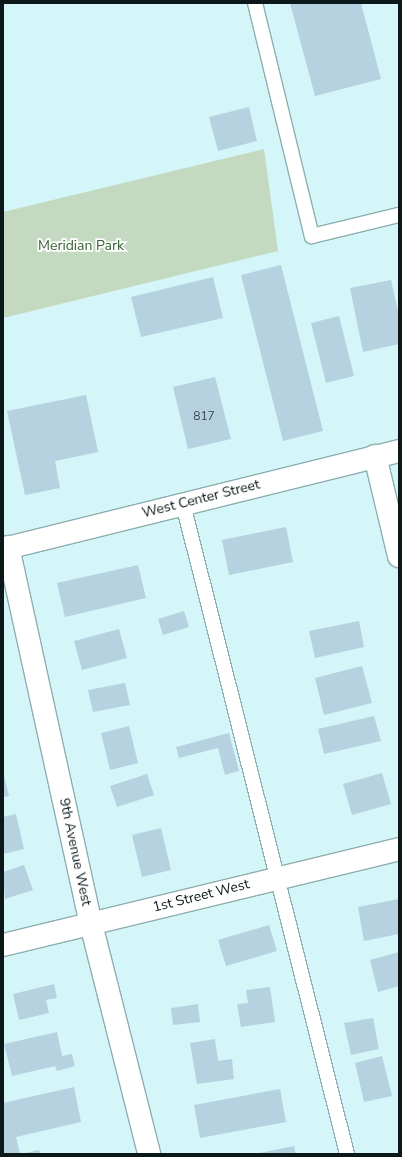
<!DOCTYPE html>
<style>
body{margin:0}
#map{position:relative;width:402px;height:1157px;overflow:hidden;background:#d4f6f8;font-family:"Nunito Sans",sans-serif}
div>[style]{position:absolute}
.green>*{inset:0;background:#c3d9c0}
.building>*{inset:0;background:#b6d1e0}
.roads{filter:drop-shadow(1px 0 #8eaeb1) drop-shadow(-1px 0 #8eaeb1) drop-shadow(0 1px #8eaeb1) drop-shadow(0 -1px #8eaeb1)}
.lane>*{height:14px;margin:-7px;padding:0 7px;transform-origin:7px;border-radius:7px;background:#fff}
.street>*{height:22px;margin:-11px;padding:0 11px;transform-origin:11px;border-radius:11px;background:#fff}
.secondary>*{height:22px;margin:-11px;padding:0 11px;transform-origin:11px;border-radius:11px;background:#fff}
span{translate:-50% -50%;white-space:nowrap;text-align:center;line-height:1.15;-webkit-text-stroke:3.5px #fff;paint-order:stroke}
.number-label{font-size:12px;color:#36464a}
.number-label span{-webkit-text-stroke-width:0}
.park-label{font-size:14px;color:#33612f}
.street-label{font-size:14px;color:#0b1718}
.frame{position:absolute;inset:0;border:4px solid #0b1718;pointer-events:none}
</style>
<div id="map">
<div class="green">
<i style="clip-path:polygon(264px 149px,278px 251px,3px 318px,3px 212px)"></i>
</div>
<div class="building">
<i style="clip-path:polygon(290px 3px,361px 3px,381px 79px,315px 96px)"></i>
<i style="clip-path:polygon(249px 107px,257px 141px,218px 151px,209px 117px)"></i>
<i style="clip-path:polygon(281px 265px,323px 431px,283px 441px,241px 275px)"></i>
<i style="clip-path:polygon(213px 277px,223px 318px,141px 337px,131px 297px)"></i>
<i style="clip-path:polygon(391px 280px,399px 316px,399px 344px,363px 352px,350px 288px)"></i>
<i style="clip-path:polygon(339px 316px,354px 376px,326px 383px,311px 323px)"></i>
<i style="clip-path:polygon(215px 377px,231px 439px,188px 449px,173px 387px)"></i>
<i style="clip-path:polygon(86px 395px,98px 452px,55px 461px,60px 488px,25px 495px,7px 411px)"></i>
<i style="clip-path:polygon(286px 527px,293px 562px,229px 575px,222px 540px)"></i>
<i style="clip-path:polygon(138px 565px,146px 598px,65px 617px,57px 583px)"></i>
<i style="clip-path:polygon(184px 611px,189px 627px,163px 635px,158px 619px)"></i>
<i style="clip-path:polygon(359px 621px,364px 647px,315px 658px,309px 631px)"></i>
<i style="clip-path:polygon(119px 629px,127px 658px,82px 670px,74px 641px)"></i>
<i style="clip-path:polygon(362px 666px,372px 703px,324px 715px,315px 678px)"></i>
<i style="clip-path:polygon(125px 683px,130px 705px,93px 712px,88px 690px)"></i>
<i style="clip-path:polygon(374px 716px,381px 741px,324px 754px,318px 729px)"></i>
<i style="clip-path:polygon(129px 726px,138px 763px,110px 770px,101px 733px)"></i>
<i style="clip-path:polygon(229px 733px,239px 771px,225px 775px,218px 748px,179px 758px,176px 747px)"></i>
<i style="clip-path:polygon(3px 772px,9px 796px,3px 797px)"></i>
<i style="clip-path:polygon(382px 773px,391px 804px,352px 815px,343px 784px)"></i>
<i style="clip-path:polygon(147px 774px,154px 795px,117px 807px,110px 786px)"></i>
<i style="clip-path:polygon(16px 814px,24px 849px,3px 854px,3px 817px)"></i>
<i style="clip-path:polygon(161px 828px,171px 870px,142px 877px,132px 835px)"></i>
<i style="clip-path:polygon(24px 865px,33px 890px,5px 899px,3px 872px)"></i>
<i style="clip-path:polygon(399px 899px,399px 934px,364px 941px,358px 907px)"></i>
<i style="clip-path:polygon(269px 925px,277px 951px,226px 966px,218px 940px)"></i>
<i style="clip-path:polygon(399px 952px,399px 986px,378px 992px,370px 960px)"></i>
<i style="clip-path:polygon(54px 984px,57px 998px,46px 1000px,49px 1013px,19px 1020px,13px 994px)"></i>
<i style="clip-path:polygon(270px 987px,275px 1022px,241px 1027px,237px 1004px,248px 1003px,246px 990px)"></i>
<i style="clip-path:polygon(198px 1004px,200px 1022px,173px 1025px,171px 1008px)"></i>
<i style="clip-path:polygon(373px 1018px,379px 1049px,351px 1055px,344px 1023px)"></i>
<i style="clip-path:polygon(57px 1032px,62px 1056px,72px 1054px,75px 1066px,57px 1071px,55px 1066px,12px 1076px,4px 1044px)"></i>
<i style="clip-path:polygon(215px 1039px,218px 1061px,232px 1059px,234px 1079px,197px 1084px,190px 1043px)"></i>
<i style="clip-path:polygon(382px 1056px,392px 1096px,364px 1102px,355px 1063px)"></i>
<i style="clip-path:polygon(74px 1087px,81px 1122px,16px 1137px,20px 1154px,3px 1154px,3px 1103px)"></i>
<i style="clip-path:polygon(280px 1089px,286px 1122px,200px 1138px,194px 1105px)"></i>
<i style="clip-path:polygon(294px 1146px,296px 1154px,260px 1154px,260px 1153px)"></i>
<i style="clip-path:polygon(39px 1150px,40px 1154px,25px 1154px,25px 1153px)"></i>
</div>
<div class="roads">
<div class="lane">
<i style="left:255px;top:3px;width:240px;rotate:76.3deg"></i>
<i style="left:312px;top:236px;width:89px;rotate:-13.6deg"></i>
<i style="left:183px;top:504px;width:670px;rotate:75.84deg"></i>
</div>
<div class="street">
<i style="left:375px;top:456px;width:103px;rotate:76.5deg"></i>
<i style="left:8px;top:547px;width:386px;rotate:77.6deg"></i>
<i style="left:91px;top:924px;width:237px;rotate:75.8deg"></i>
<i style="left:3px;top:945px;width:407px;rotate:-13.6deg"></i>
</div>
<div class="secondary">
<i style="left:3px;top:549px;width:408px;rotate:-13.9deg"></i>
</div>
</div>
<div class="number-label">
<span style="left:204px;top:417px">817</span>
</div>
<div class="park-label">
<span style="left:81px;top:246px">Meridian Park</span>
</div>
<div class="street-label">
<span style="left:201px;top:499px;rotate:-14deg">West Center Street</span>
<span style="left:75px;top:852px;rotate:78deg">9th Avenue West</span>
<span style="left:201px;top:896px;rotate:-14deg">1st Street West</span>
</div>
<div class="frame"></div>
</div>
